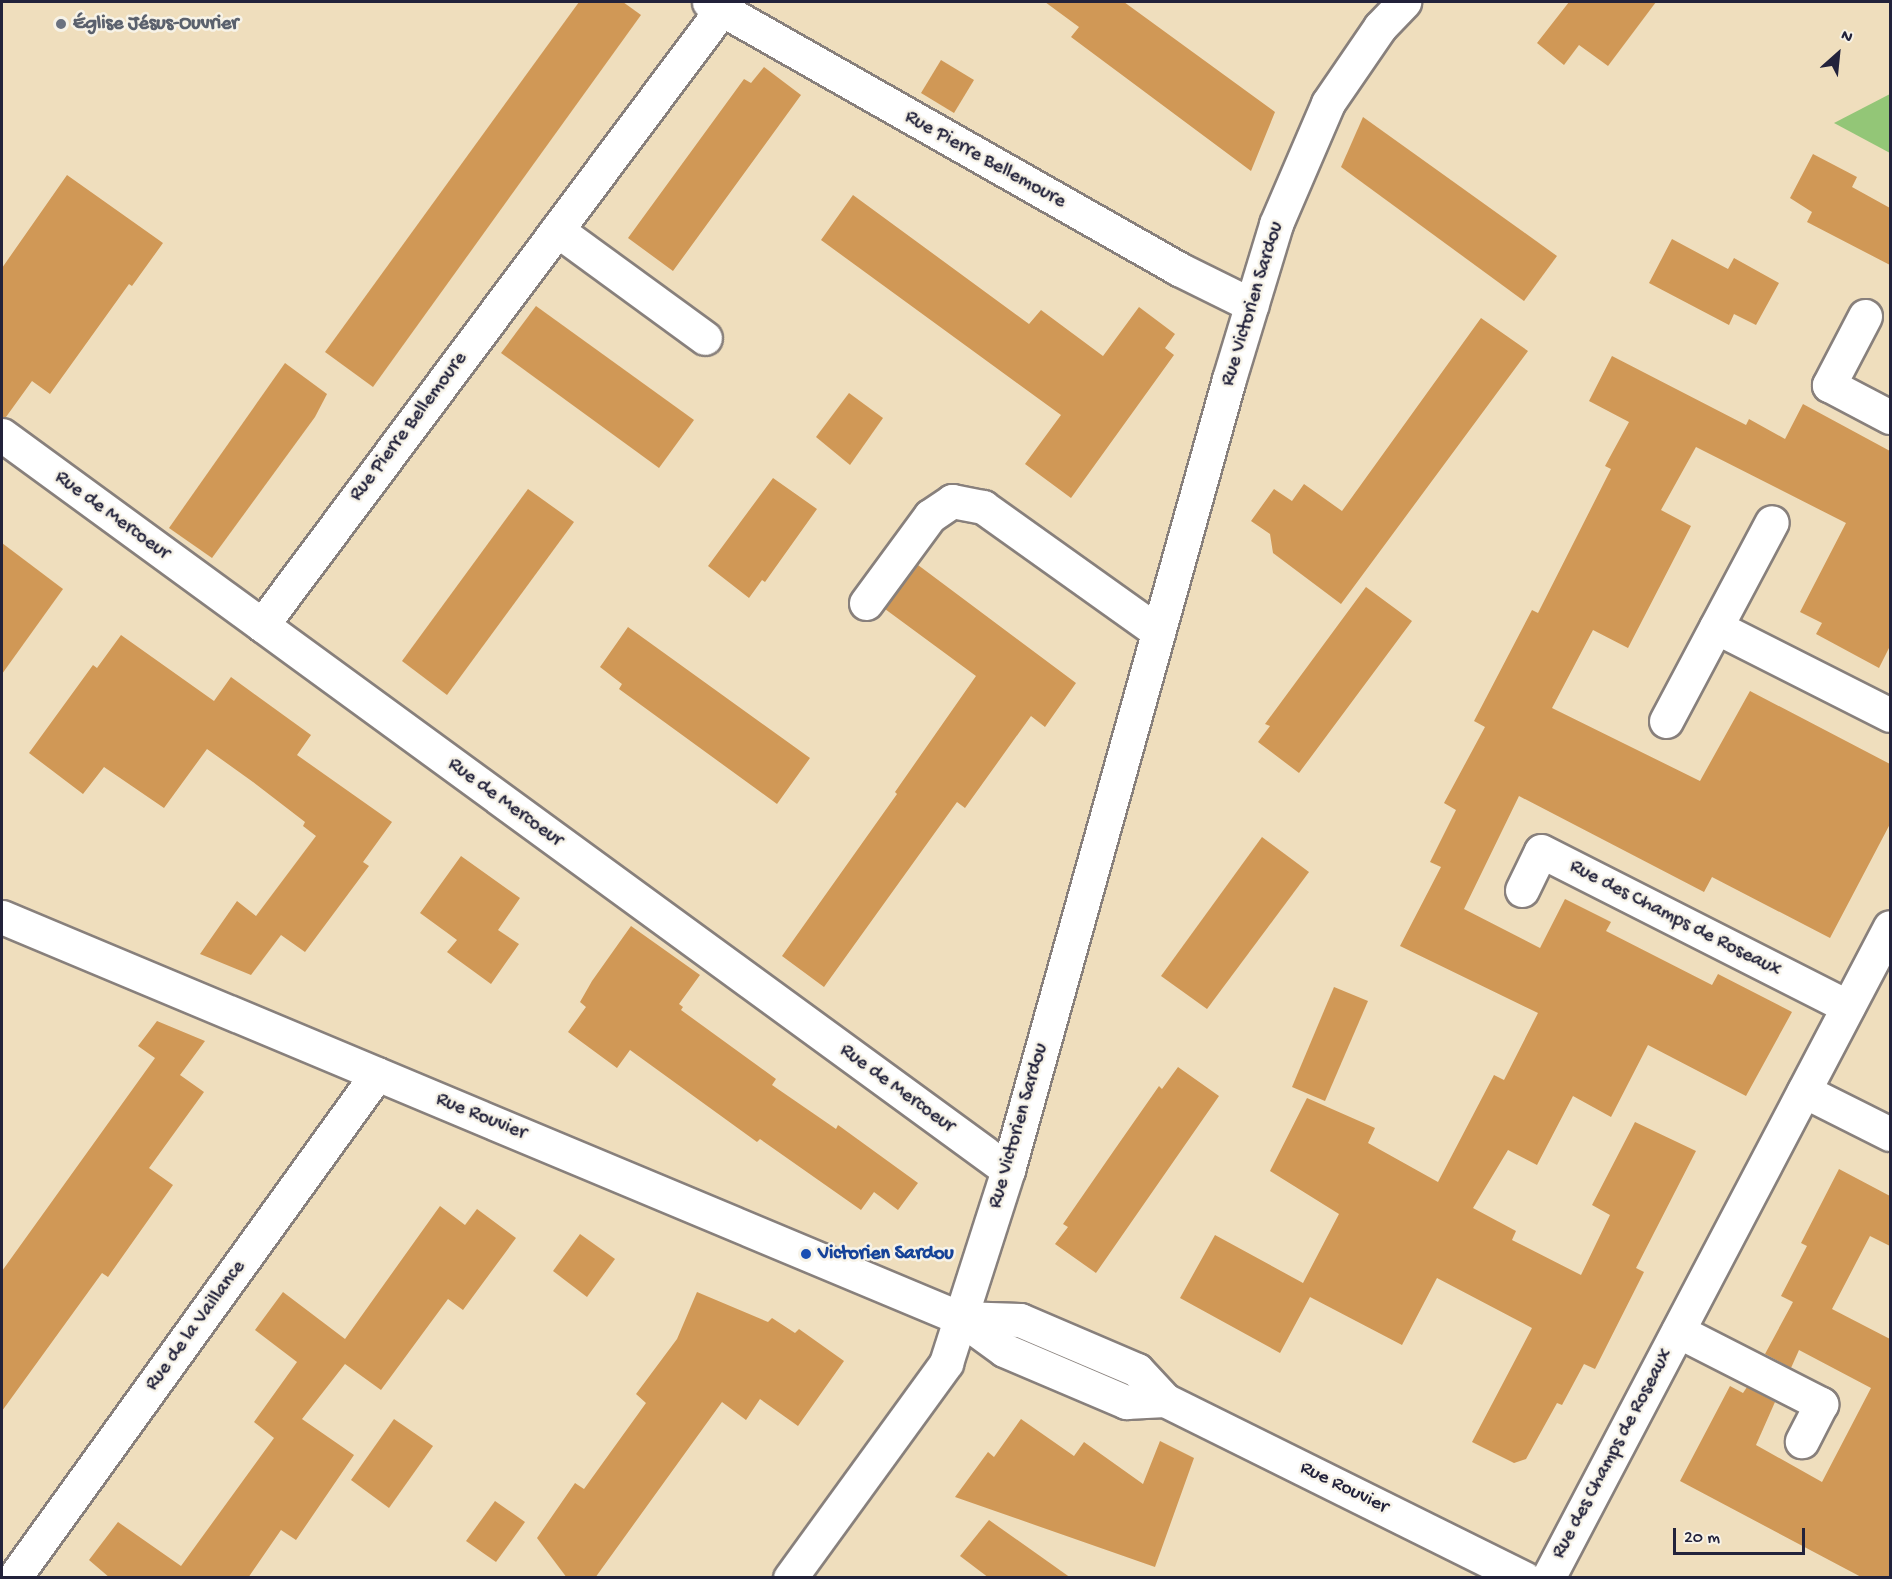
<!DOCTYPE html>
<meta charset="utf-8">
<style>
body{margin:0}
#map{position:relative;width:1892px;height:1579px;overflow:hidden;background:#efdebd;font-family:"Gochi Hand",sans-serif}
div>[style]{position:absolute}
.green>*{inset:0;background:#93c677}
.building>*{inset:0;background:#d09856}
.roads{filter:drop-shadow(2px 0 #88807c) drop-shadow(-2px 0 #88807c) drop-shadow(0 2px #88807c) drop-shadow(0 -2px #88807c)}
.minor>*{height:33px;margin:-16.5px;padding:0 16.5px;transform-origin:16.5px;border-radius:16.5px;background:#fff}
.dots>*{width:16px;height:16px;translate:-50% -50%;box-sizing:border-box;border:3px solid #f7f3e8;border-radius:50%}
span{translate:-50% -50%;white-space:nowrap;text-align:center;line-height:1.15;-webkit-text-stroke:5px #f7f3e8;paint-order:stroke}
.worship-label{font-size:20px;color:#5b616d;font-weight:700}
.left{translate:0 -50%;text-align:left}
.street-label{font-size:20px;color:#22223b}
.transit-label{font-size:20px;color:#164399;font-weight:700}
.frame{position:absolute;inset:0;border:3px solid #22223b;pointer-events:none}
.north{position:absolute;left:1808px;top:24px;width:60px;height:60px;-webkit-text-stroke:4px #f7f3e8;paint-order:stroke;rotate:27deg;font-size:16px;font-weight:700;line-height:24px;text-align:center;color:#22223b}
.north::after{content:'';display:block;margin:auto;width:21px;height:27px;background:#22223b;clip-path:polygon(50% 0,100% 100%,50% 72%,0 100%)}
.scale{position:absolute;left:1673px;top:1528px;width:132px;height:27px;box-sizing:border-box;border:3px solid #22223b;border-top:0;padding-left:8px;font-size:18px;line-height:21px;white-space:nowrap;color:#22223b;-webkit-text-stroke:4px #f7f3e8;paint-order:stroke}
</style>
<div id="map">
<div class="green">
<i style="clip-path:polygon(1890px 94px,1890px 153px,1834px 123px)"></i>
</div>
<div class="building">
<i style="clip-path:polygon(579px 2px,623px 2px,641px 15px,373px 387px,325px 352px)"></i>
<i style="clip-path:polygon(1045px 2px,1124px 2px,1275px 112px,1251px 171px,1071px 37px,1079px 27px)"></i>
<i style="clip-path:polygon(1569px 2px,1656px 2px,1608px 66px,1579px 45px,1564px 65px,1537px 43px)"></i>
<i style="clip-path:polygon(941px 60px,974px 80px,954px 113px,921px 93px)"></i>
<i style="clip-path:polygon(764px 67px,801px 95px,673px 271px,628px 238px,744px 79px,751px 83px)"></i>
<i style="clip-path:polygon(1363px 117px,1557px 256px,1524px 301px,1341px 167px)"></i>
<i style="clip-path:polygon(1813px 154px,1857px 177px,1852px 187px,1890px 208px,1890px 265px,1807px 222px,1812px 212px,1790px 198px)"></i>
<i style="clip-path:polygon(67px 175px,163px 243px,132px 286px,129px 284px,50px 394px,32px 381px,6px 417px,2px 417px,2px 268px)"></i>
<i style="clip-path:polygon(853px 195px,1029px 324px,1041px 310px,1103px 356px,1139px 307px,1175px 334px,1165px 348px,1174px 355px,1071px 498px,1025px 464px,1061px 415px,821px 240px)"></i>
<i style="clip-path:polygon(1672px 239px,1728px 269px,1734px 258px,1779px 283px,1756px 325px,1734px 314px,1729px 325px,1649px 283px)"></i>
<i style="clip-path:polygon(536px 306px,694px 420px,659px 468px,501px 353px)"></i>
<i style="clip-path:polygon(1481px 318px,1528px 351px,1341px 604px,1273px 553px,1270px 534px,1251px 521px,1274px 489px,1292px 501px,1304px 484px,1342px 511px)"></i>
<i style="clip-path:polygon(1612px 356px,1746px 425px,1749px 419px,1785px 439px,1803px 404px,1890px 451px,1890px 646px,1879px 668px,1816px 634px,1822px 623px,1800px 612px,1846px 523px,1696px 447px,1661px 510px,1691px 526px,1628px 648px,1593px 630px,1552px 708px,1700px 781px,1750px 691px,1890px 764px,1890px 824px,1830px 938px,1712px 877px,1704px 892px,1519px 796px,1464px 909px,1540px 948px,1565px 899px,1611px 922px,1606px 931px,1712px 985px,1718px 974px,1792px 1012px,1746px 1096px,1648px 1045px,1611px 1117px,1573px 1096px,1537px 1165px,1508px 1150px,1473px 1208px,1516px 1231px,1512px 1240px,1581px 1275px,1610px 1215px,1592px 1205px,1635px 1122px,1696px 1151px,1636px 1268px,1644px 1272px,1595px 1369px,1584px 1364px,1562px 1405px,1557px 1403px,1526px 1459px,1514px 1463px,1472px 1442px,1532px 1328px,1437px 1278px,1402px 1345px,1310px 1297px,1280px 1353px,1180px 1298px,1215px 1235px,1303px 1283px,1339px 1214px,1270px 1171px,1307px 1098px,1375px 1128px,1368px 1143px,1438px 1182px,1494px 1075px,1504px 1080px,1538px 1013px,1400px 946px,1441px 867px,1430px 862px,1456px 810px,1444px 803px,1485px 727px,1474px 721px,1532px 610px,1538px 613px,1611px 469px,1605px 466px,1629px 422px,1589px 401px)"></i>
<i style="clip-path:polygon(285px 363px,327px 394px,315px 417px,212px 558px,169px 528px)"></i>
<i style="clip-path:polygon(849px 393px,883px 418px,850px 465px,816px 437px)"></i>
<i style="clip-path:polygon(773px 478px,817px 509px,765px 582px,762px 580px,749px 598px,708px 566px)"></i>
<i style="clip-path:polygon(528px 489px,574px 522px,447px 695px,402px 661px)"></i>
<i style="clip-path:polygon(2px 543px,63px 589px,2px 674px)"></i>
<i style="clip-path:polygon(918px 565px,1076px 683px,1045px 727px,1031px 716px,965px 808px,957px 802px,824px 987px,782px 956px,897px 794px,895px 792px,976px 676px,885px 609px)"></i>
<i style="clip-path:polygon(1366px 587px,1412px 621px,1299px 773px,1258px 742px,1270px 726px,1265px 724px)"></i>
<i style="clip-path:polygon(628px 627px,810px 758px,777px 804px,619px 689px,622px 684px,600px 667px)"></i>
<i style="clip-path:polygon(121px 635px,214px 701px,231px 677px,311px 735px,297px 755px,392px 822px,363px 862px,369px 866px,305px 952px,281px 935px,251px 975px,200px 954px,237px 901px,256px 916px,316px 836px,303px 826px,305px 822px,253px 782px,207px 749px,164px 808px,104px 767px,83px 794px,29px 753px,93px 665px,97px 668px)"></i>
<i style="clip-path:polygon(1262px 837px,1309px 872px,1207px 1009px,1161px 976px)"></i>
<i style="clip-path:polygon(461px 856px,520px 898px,498px 930px,519px 944px,491px 984px,447px 952px,457px 940px,420px 913px)"></i>
<i style="clip-path:polygon(631px 926px,700px 975px,679px 1004px,683px 1007px,681px 1010px,776px 1079px,772px 1085px,836px 1129px,838px 1125px,918px 1183px,898px 1210px,874px 1192px,861px 1210px,760px 1139px,757px 1142px,630px 1050px,617px 1068px,568px 1032px,586px 1007px,580px 1002px,592px 981px)"></i>
<i style="clip-path:polygon(1334px 987px,1368px 1001px,1325px 1101px,1292px 1087px)"></i>
<i style="clip-path:polygon(157px 1021px,205px 1041px,180px 1075px,204px 1092px,149px 1168px,173px 1185px,108px 1277px,102px 1273px,2px 1411px,2px 1271px,155px 1058px,138px 1046px)"></i>
<i style="clip-path:polygon(1178px 1067px,1219px 1096px,1096px 1273px,1055px 1244px,1068px 1227px,1063px 1224px,1115px 1149px,1159px 1086px,1162px 1089px)"></i>
<i style="clip-path:polygon(1839px 1169px,1890px 1196px,1890px 1246px,1870px 1236px,1832px 1309px,1890px 1339px,1890px 1578px,1863px 1578px,1680px 1481px,1730px 1386px,1743px 1393px,1747px 1387px,1775px 1402px,1756px 1445px,1822px 1482px,1871px 1388px,1799px 1350px,1791px 1368px,1765px 1354px,1793px 1302px,1781px 1296px,1807px 1246px,1801px 1243px)"></i>
<i style="clip-path:polygon(440px 1206px,465px 1225px,477px 1209px,516px 1238px,463px 1310px,448px 1299px,381px 1390px,345px 1364px,302px 1419px,354px 1455px,296px 1540px,281px 1530px,248px 1578px,110px 1578px,89px 1560px,118px 1522px,181px 1566px,274px 1438px,254px 1422px,297px 1362px,255px 1330px,283px 1292px,345px 1339px)"></i>
<i style="clip-path:polygon(580px 1234px,615px 1259px,587px 1297px,553px 1271px)"></i>
<i style="clip-path:polygon(697px 1292px,768px 1322px,772px 1318px,795px 1333px,799px 1329px,844px 1361px,798px 1426px,760px 1399px,746px 1420px,722px 1402px,595px 1578px,567px 1578px,537px 1538px,575px 1483px,584px 1489px,646px 1403px,636px 1394px,677px 1339px)"></i>
<i style="clip-path:polygon(394px 1419px,433px 1446px,389px 1508px,351px 1480px)"></i>
<i style="clip-path:polygon(1021px 1419px,1074px 1456px,1084px 1442px,1143px 1484px,1160px 1441px,1194px 1458px,1155px 1567px,955px 1497px,988px 1452px,994px 1457px)"></i>
<i style="clip-path:polygon(495px 1501px,525px 1522px,496px 1562px,466px 1541px)"></i>
<i style="clip-path:polygon(989px 1520px,1071px 1578px,989px 1578px,960px 1556px)"></i>
</div>
<div class="roads">
<div class="minor">
<i style="left:709px;top:2px;width:541px;rotate:29.6deg"></i>
<i style="left:1179px;top:269px;width:81px;rotate:26.3deg"></i>
<i style="left:557px;top:230px;width:183px;rotate:36.1deg"></i>
<i style="left:1865px;top:316px;width:78px;rotate:117.6deg"></i>
<i style="left:1829px;top:385px;width:69px;rotate:27.7deg"></i>
<i style="left:2px;top:435px;width:1246px;rotate:36.15deg"></i>
<i style="left:866px;top:603px;width:108px;rotate:-53.7deg"></i>
<i style="left:930px;top:516px;width:27px;rotate:-34deg"></i>
<i style="left:952px;top:501px;width:32px;rotate:11deg"></i>
<i style="left:983px;top:507px;width:215px;rotate:35.5deg"></i>
<i style="left:262px;top:625px;width:767px;rotate:-53.26deg"></i>
<i style="left:1716px;top:627px;width:195px;rotate:26.8deg"></i>
<i style="left:1666px;top:721px;width:225px;rotate:-62deg"></i>
<i style="left:1522px;top:890px;width:43px;rotate:-64deg"></i>
<i style="left:1541px;top:851px;width:344px;rotate:26.9deg"></i>
<i style="left:2px;top:917px;width:1039px;rotate:22.71deg"></i>
<i style="left:960px;top:1318px;width:54px;rotate:36deg"></i>
<i style="left:1004px;top:1350px;width:133px;rotate:23.1deg"></i>
<i style="left:1126px;top:1402px;width:39px;rotate:-3deg"></i>
<i style="left:1804px;top:1091px;width:96px;rotate:26.6deg"></i>
<i style="left:960px;top:1318px;width:60px;rotate:1.9deg"></i>
<i style="left:1020px;top:1320px;width:127px;rotate:23.1deg"></i>
<i style="left:1137px;top:1370px;width:41px;rotate:47deg"></i>
<i style="left:1165px;top:1400px;width:401px;rotate:26.4deg"></i>
<i style="left:1678px;top:1331px;width:161px;rotate:27deg"></i>
<i style="left:1821px;top:1404px;width:42px;rotate:117.2deg"></i>
<i style="left:14px;top:1578px;width:621px;rotate:-54.24deg"></i>
<i style="left:790px;top:1578px;width:266px;rotate:-54deg"></i>
<i style="left:946px;top:1363px;width:203px;rotate:-72.2deg"></i>
<i style="left:1008px;top:1170px;width:821px;rotate:-74.39deg"></i>
<i style="left:1229px;top:379px;width:162px;rotate:-73.1deg"></i>
<i style="left:1276px;top:224px;width:132px;rotate:-66.7deg"></i>
<i style="left:1328px;top:103px;width:92px;rotate:-55.6deg"></i>
<i style="left:1380px;top:27px;width:35px;rotate:-46deg"></i>
<i style="left:1548px;top:1578px;width:735px;rotate:-62.29deg"></i>
</div>
</div>
<div class="dots">
<i style="left:61px;top:24px;background:#6b7280"></i>
<i style="left:806px;top:1254px;background:#1a4fb4"></i>
</div>
<div class="worship-label">
<span class="left" style="left:73px;top:24px">Église Jésus-Ouvrier</span>
</div>
<div class="street-label">
<span style="left:985px;top:160px;rotate:29deg">Rue Pierre Bellemoure</span>
<span style="left:1253px;top:304px;rotate:-73deg">Rue Victorien Sardou</span>
<span style="left:409px;top:427px;rotate:-53deg">Rue Pierre Bellemoure</span>
<span style="left:112px;top:516px;rotate:36deg">Rue de Mercoeur</span>
<span style="left:505px;top:803px;rotate:36deg">Rue de Mercoeur</span>
<span style="left:1675px;top:919px;rotate:27deg">Rue des Champs de Roseaux</span>
<span style="left:897px;top:1089px;rotate:36deg">Rue de Mercoeur</span>
<span style="left:481px;top:1117px;rotate:22deg">Rue Rouvier</span>
<span style="left:1019px;top:1126px;rotate:-74deg">Rue Victorien Sardou</span>
<span style="left:196px;top:1326px;rotate:-54deg">Rue de la Vaillance</span>
<span style="left:1613px;top:1454px;rotate:-62deg">Rue des Champs de Roseaux</span>
<span style="left:1344px;top:1488px;rotate:26deg">Rue Rouvier</span>
</div>
<div class="transit-label">
<span class="left" style="left:818px;top:1254px">Victorien Sardou</span>
</div>
<div class="frame"></div>
<div class="north">N</div>
<div class="scale">20 m</div>
</div>
